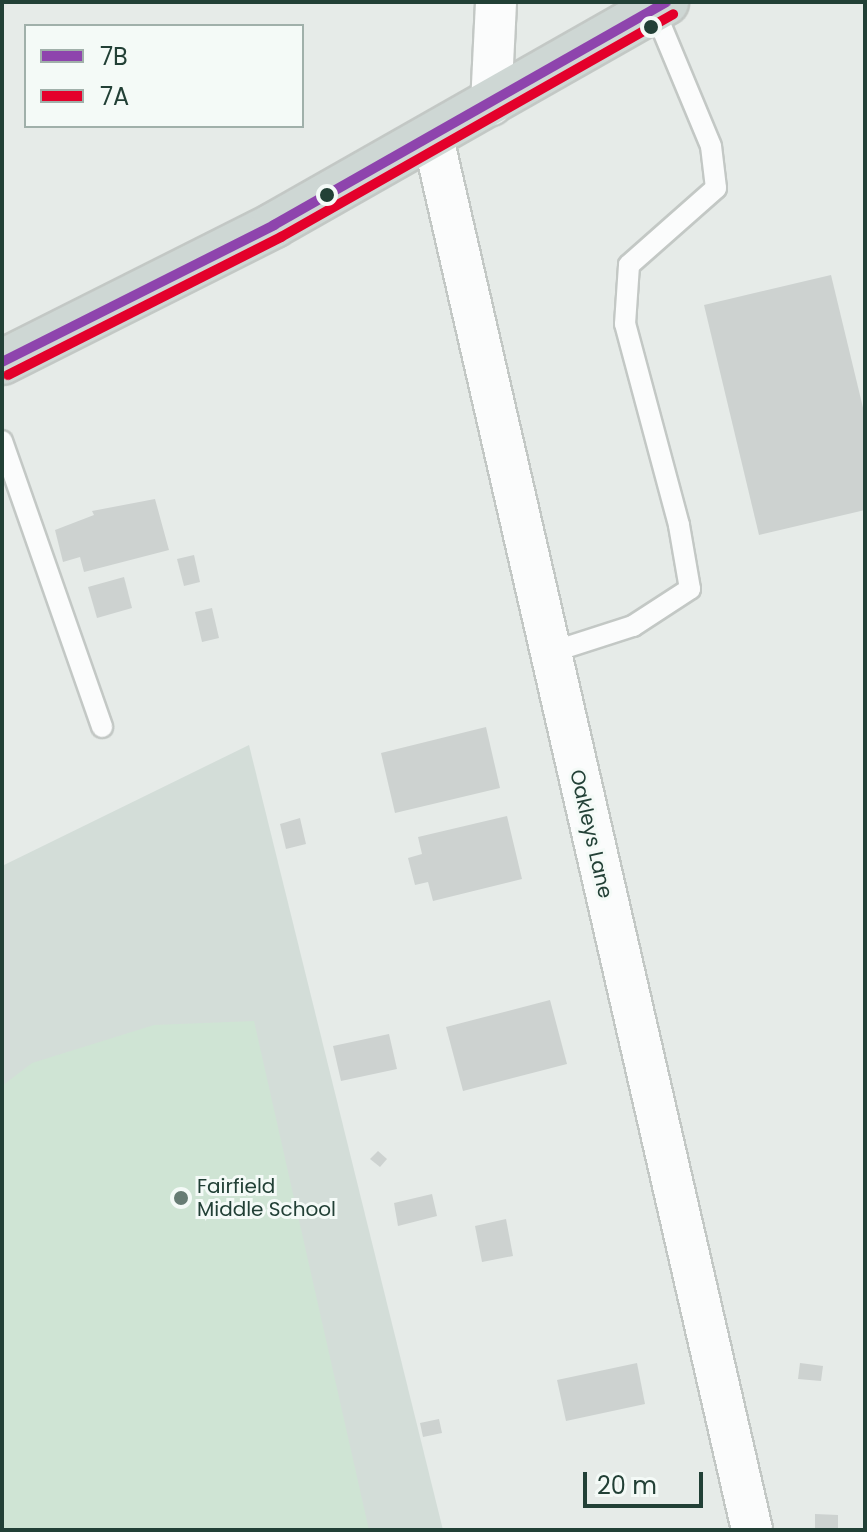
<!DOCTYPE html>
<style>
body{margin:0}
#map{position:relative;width:867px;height:1532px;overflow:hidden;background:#e6ebe8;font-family:Poppins,sans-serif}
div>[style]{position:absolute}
.built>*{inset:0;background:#d3ddd8}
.green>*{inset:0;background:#cfe4d4}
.building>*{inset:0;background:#cdd2d0}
.roads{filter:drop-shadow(2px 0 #c3c8c5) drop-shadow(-2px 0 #c3c8c5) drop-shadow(0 2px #c3c8c5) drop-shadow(0 -2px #c3c8c5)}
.lane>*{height:20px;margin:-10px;padding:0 10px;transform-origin:10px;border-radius:10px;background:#fbfcfc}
.street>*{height:40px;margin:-20px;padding:0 20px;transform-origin:20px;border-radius:20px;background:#fbfcfc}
.primary>*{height:44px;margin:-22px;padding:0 22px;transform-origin:22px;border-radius:22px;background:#ced7d4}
.bus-1>*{height:10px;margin:-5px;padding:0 5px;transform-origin:5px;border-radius:5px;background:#8e44ad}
.bus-2>*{height:10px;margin:-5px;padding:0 5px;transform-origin:5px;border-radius:5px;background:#e4002b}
.dots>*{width:22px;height:22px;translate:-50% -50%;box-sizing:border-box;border:4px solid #f4faf7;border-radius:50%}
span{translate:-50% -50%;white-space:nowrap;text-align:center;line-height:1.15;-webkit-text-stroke:6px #f4faf7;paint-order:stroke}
.street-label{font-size:20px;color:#224036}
.poi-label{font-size:20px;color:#224036}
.left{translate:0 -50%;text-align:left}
.frame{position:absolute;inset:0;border:4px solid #224036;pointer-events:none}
.legend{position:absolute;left:24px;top:24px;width:280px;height:104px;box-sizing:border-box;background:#f4faf7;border:2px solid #a0b0aa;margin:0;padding:10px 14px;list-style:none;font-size:24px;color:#224036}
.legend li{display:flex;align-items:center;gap:16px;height:40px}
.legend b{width:40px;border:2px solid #a0b0aa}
.scale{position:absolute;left:583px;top:1472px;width:120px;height:36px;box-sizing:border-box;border:4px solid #224036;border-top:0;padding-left:10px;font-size:24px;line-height:28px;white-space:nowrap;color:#224036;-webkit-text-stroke:6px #f4faf7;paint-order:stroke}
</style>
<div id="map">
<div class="built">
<i style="clip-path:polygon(249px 745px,443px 1530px,2px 1530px,2px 866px)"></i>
</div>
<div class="green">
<i style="clip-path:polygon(254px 1021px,369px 1530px,2px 1530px,2px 1086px,32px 1063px,154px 1025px)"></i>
</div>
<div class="building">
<i style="clip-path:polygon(831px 275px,865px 416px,865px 510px,759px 535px,704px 305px)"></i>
<i style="clip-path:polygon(155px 499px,169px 550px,84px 572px,80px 557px,63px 562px,55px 530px,94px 515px,92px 511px)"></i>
<i style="clip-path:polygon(194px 555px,200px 582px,184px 586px,177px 559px)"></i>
<i style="clip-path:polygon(124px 577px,132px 608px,97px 618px,88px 587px)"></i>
<i style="clip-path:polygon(212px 608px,219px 638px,202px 642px,195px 612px)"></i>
<i style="clip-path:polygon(486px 727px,500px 788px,395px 813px,381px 753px)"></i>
<i style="clip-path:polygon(507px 816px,522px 879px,433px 901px,428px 882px,415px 885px,408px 858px,422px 854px,418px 837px)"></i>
<i style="clip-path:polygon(300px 818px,306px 844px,286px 849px,280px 824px)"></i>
<i style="clip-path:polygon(550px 1000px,567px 1064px,463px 1091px,446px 1027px)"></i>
<i style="clip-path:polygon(389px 1034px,397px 1069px,341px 1081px,333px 1046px)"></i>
<i style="clip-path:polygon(378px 1151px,387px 1159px,380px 1167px,370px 1159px)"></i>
<i style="clip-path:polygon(432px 1194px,437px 1216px,398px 1226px,394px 1203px)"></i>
<i style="clip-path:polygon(506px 1219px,513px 1256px,482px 1262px,475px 1226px)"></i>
<i style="clip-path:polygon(637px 1363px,645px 1404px,566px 1421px,557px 1380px)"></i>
<i style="clip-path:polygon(800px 1363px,823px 1366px,821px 1381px,798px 1379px)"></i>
<i style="clip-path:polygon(439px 1419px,442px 1433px,423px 1437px,420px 1423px)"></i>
<i style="clip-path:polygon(815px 1514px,838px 1515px,838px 1530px,815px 1530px)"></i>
</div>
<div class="roads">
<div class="lane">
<i style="left:2px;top:441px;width:303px;rotate:70.7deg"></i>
<i style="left:549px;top:653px;width:88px;rotate:-17.8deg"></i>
<i style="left:633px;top:626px;width:68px;rotate:-33deg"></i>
<i style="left:690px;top:589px;width:65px;rotate:-99.8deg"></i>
<i style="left:679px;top:525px;width:208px;rotate:-105deg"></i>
<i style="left:625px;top:324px;width:59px;rotate:-86.1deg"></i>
<i style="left:629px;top:265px;width:116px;rotate:-41.5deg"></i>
<i style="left:716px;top:188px;width:42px;rotate:-96.8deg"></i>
<i style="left:711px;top:146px;width:148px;rotate:-112.6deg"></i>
</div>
<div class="street">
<i style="left:491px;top:105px;width:103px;rotate:-87.2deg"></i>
<i style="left:433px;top:138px;width:1428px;rotate:77.09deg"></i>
</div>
<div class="primary">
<i style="left:2px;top:362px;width:305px;rotate:-26.7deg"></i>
<i style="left:274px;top:225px;width:451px;rotate:-29.6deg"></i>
</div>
</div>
<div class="bus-1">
<i style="left:2px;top:362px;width:305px;rotate:-26.7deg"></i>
<i style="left:274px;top:225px;width:451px;rotate:-29.6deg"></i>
</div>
<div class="bus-2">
<i style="left:8px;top:375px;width:306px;rotate:-26.8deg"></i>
<i style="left:281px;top:237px;width:451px;rotate:-29.6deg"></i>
</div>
<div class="dots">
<i style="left:651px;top:27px;background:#224036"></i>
<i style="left:327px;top:195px;background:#224036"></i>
<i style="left:181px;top:1198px;background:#677c74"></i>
</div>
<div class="street-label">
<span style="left:591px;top:834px;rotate:77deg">Oakleys Lane</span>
</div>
<div class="poi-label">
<span class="left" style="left:197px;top:1198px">Fairfield<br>Middle School</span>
</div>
<div class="frame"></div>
<ul class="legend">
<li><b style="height:10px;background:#8e44ad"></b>7B</li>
<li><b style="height:10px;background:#e4002b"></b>7A</li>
</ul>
<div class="scale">20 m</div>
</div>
